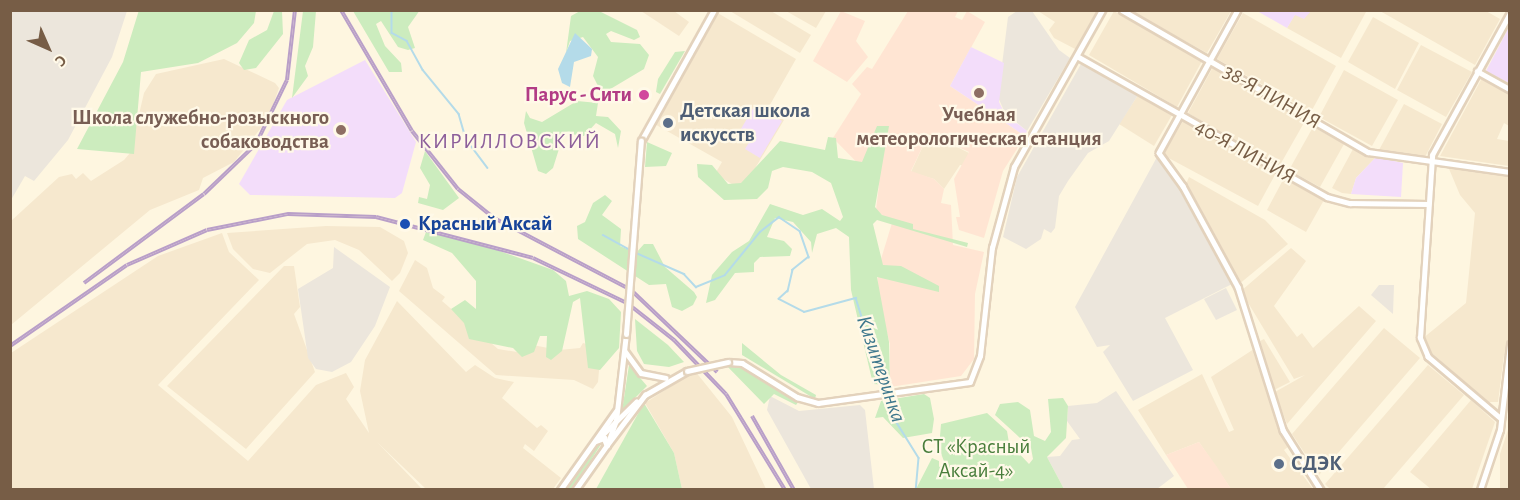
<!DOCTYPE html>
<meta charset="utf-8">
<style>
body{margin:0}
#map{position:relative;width:1520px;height:500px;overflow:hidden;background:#fef6e0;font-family:"Alegreya Sans",sans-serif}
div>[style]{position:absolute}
.residential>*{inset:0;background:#f6e8ce}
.commercial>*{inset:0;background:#ffe5d3}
.industrial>*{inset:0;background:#ece6dc}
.education>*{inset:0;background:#f3ddfa}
.green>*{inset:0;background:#ccecbe}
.water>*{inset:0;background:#b4dbe9}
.stream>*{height:1.5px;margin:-0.75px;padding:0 0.75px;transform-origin:0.75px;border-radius:0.75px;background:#b4dbe9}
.roads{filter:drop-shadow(2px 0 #e3d2bc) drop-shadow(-2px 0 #e3d2bc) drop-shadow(0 2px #e3d2bc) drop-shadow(0 -2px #e3d2bc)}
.tertiary>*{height:4.5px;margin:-2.25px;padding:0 2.25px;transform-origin:2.25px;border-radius:2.25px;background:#fff}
.secondary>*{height:5px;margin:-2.5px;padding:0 2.5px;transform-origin:2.5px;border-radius:2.5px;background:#fff}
.rail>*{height:4px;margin-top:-2px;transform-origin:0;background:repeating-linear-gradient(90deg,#fff9e8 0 4.5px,#b99fc8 0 9px);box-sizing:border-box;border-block:2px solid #b99fc8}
.bridges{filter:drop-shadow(2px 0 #e3d2bc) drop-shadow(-2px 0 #e3d2bc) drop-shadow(0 2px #e3d2bc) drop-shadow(0 -2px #e3d2bc)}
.tertiary-bridge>*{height:4.5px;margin:-2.25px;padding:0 2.25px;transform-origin:2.25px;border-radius:2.25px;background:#fff}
.secondary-bridge>*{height:5px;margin:-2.5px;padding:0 2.5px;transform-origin:2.5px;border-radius:2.5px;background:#fff}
.dots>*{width:16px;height:16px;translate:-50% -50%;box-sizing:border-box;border:3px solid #fff9e8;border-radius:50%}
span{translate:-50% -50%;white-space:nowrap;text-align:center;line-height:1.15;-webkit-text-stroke:4.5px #fff9e8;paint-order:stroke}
.hotel-label{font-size:21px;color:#b23c85;font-weight:700}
.right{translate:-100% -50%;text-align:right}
.street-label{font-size:21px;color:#775d46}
.service-label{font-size:21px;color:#4e5e75;font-weight:700}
.left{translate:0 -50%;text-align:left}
.education-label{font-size:21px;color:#785e54;font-weight:700}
.transit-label{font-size:21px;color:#164399;font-weight:700}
.park-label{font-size:21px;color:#497e3c}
.neighbourhood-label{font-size:22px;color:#8e609b;letter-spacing:1.5px}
.water-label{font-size:22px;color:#3d778c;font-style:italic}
.frame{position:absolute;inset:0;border:12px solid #775d46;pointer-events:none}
.north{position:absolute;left:18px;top:18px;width:60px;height:60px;-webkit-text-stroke:4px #fff9e8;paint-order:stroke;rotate:135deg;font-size:16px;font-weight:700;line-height:24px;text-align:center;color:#775d46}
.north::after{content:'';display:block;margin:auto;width:21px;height:27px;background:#775d46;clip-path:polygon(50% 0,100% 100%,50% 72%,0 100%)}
</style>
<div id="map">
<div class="residential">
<i style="clip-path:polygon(1362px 10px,1366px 12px,1341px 58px,1287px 28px,1295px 14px,1309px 11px)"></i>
<i style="clip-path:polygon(641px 11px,674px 11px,689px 22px,679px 36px)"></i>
<i style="clip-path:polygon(730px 11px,771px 11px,811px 35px,800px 53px)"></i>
<i style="clip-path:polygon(786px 11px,826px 11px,816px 28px)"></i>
<i style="clip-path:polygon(1038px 11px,1099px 11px,1077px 50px,1054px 38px,1049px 30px,1055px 22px)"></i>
<i style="clip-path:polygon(1114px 11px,1202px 61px,1177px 107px,1089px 55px)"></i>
<i style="clip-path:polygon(1131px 11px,1231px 11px,1207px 53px)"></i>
<i style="clip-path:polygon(1380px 11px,1486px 11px,1500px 19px,1475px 65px)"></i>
<i style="clip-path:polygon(716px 12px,796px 59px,767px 110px,784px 120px,742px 190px,715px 174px,722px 162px,651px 122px)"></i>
<i style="clip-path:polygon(1243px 13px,1336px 66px,1311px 112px,1217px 59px)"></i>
<i style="clip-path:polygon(1373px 17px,1419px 43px,1395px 89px,1348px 62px)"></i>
<i style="clip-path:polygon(1421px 45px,1472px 72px,1446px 117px,1397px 90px)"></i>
<i style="clip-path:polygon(224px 59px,275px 83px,279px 88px,268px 119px,234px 162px,203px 178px,199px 190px,150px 210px,11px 325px,11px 221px,59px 177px,72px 174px,76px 179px,83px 173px,91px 181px,124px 160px,130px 153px,144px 93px,156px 74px)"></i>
<i style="clip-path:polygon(1213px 67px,1305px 121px,1280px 165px,1188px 113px)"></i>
<i style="clip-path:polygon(1344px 70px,1398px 100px,1372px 146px,1319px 117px)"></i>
<i style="clip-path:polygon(1482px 78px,1509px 93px,1509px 139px,1509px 126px,1504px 123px,1497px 139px,1509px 141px,1509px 166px,1440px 156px)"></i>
<i style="clip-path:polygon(1138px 95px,1172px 115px,1154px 146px,1119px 124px)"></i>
<i style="clip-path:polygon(1404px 104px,1442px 124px,1425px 157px,1379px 150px)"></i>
<i style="clip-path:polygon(1183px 121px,1276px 173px,1258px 206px,1163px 155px)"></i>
<i style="clip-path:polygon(1313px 127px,1344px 144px,1320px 187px,1289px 170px)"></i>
<i style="clip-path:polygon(929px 133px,969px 153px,965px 166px,960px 165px,944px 189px,934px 179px,911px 172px)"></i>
<i style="clip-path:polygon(1353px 149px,1376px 157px,1356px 178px,1351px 194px,1342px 193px,1332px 188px)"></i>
<i style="clip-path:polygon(1447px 164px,1509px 170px,1510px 356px,1504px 355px,1498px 402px,1488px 402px,1425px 347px,1422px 339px,1466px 303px,1475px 213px,1460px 195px)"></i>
<i style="clip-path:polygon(1189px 177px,1265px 220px,1288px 244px,1238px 285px,1186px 184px)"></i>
<i style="clip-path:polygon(1284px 178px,1324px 200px,1306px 232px,1267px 210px)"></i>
<i style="clip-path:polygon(326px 226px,380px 227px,404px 241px,408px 253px,400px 273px,392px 281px,359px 250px,335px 240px,307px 244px,270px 273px,253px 269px,233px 249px,227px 233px)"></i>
<i style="clip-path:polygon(222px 233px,229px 252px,259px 280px,158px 385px,248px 461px,316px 385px,346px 373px,354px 387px,346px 399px,369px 433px,360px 391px,365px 360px,397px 301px,466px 372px,475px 365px,495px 378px,514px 382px,502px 398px,537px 428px,541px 425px,548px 431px,534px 451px,525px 444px,523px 448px,561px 478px,553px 489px,426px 489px,377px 442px,422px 489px,11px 489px,11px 353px,158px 256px)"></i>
<i style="clip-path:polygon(1291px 248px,1306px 261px,1274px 306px,1297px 337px,1302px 333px,1313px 348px,1359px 306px,1376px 321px,1287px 424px,1275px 392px,1305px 375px,1294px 379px,1241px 291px)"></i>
<i style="clip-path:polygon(415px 260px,427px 268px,433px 288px,445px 297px,442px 301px,498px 349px,523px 353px,527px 344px,559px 350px,580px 348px,583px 343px,601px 348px,598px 382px,593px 389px,574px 380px,496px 375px,399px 291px)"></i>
<i style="clip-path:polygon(284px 266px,294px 266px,300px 307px,294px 314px,315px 372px,246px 449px,167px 386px)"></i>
<i style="clip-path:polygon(1384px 328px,1420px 358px,1319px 475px,1292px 434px)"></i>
<i style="clip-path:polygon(1264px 339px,1290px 382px,1274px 390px,1260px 341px)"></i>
<i style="clip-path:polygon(1257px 347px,1289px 446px,1284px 450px,1313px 489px,1231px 489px,1199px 442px,1166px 455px,1138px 410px,1202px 374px,1229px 432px,1234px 430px,1211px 377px)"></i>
<i style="clip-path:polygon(1428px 365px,1464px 395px,1383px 489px,1330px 489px,1325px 484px)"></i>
<i style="clip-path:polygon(695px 371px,732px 417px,766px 489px,682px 489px,674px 453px,645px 403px)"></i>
<i style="clip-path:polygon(1471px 400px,1495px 422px,1472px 489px,1431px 489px,1410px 472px)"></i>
<i style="clip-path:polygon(1509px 427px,1509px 489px,1500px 489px,1500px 454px)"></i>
</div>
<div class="commercial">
<i style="clip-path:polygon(841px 11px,865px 21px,856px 41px,868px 57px,847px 82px,813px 61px)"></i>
<i style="clip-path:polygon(908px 11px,958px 11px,955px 17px,962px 20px,967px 11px,985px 22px,950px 86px,1025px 136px,1003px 171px,984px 238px,959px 230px,956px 217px,960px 217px,954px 179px,969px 152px,929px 133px,911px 171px,934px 179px,944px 189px,941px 203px,951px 205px,953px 245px,984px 252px,975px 294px,974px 359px,961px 376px,890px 387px,890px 344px,877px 294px,878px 269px,892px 223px,876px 210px,879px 185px,833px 138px,861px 94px,852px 84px,867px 67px,872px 69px)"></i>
<i style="clip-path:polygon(1199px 442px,1217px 467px,1231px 489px,1188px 489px,1166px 455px)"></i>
</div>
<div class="industrial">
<i style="clip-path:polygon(11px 10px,127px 11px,112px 57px,68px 140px,34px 181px,25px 176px,11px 200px)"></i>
<i style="clip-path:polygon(1017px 11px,1032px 11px,1059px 50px,1070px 58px,1027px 131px,1005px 113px,998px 97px,1008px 17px)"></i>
<i style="clip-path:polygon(1081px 64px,1138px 95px,1109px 141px,1088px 153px,1068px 181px,1059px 196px,1055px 228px,1051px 233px,1044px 229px,1041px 239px,1026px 249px,1003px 237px,1017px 177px)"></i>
<i style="clip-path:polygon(1157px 157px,1181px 188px,1234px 283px,1165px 318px,1193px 370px,1133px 401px,1103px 352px,1110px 345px,1097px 347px,1075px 307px)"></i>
<i style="clip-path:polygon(334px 247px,390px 287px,375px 326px,351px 362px,332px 372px,316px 369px,308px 358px,298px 289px,333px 268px)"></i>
<i style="clip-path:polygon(1379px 285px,1394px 285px,1393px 314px,1371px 295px)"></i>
<i style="clip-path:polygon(1226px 288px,1237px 310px,1216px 320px,1204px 299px)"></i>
<i style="clip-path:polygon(1116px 391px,1174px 476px,1157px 489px,1064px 489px,1047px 457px,1060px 456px,1072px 440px,1080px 439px,1067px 421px,1068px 406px,1097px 403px)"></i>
<i style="clip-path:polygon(770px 396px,799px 411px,860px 405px,865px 410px,874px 489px,811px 489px,767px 410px)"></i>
</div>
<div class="education">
<i style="clip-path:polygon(1257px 11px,1311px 11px,1304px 19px,1295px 15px,1287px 28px)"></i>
<i style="clip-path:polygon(1509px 27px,1509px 83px,1486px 71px)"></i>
<i style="clip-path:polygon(971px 47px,1004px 63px,999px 102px,1005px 114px,1027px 131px,1025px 136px,950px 86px)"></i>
<i style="clip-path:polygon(365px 60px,416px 142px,402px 193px,395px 198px,250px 195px,239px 184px,287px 100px)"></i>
<i style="clip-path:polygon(755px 105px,782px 121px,760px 158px,745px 149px,750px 141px,738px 134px)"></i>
<i style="clip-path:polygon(1376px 157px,1403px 163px,1401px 197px,1351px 194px,1356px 178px)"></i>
</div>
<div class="green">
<i style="clip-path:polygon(139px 10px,256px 11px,254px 23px,237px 43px,198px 63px,141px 72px,134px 154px,77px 149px,123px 62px)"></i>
<i style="clip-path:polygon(420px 10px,408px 27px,415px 48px,408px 50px,398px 47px,381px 21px,376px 24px,385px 46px,401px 63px,402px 72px,389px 72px,353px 11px)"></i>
<i style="clip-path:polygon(597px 10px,637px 30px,640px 37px,634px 40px,611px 31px,606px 34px,611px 42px,640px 44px,649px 55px,644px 69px,602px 94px,593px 76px,598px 57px,583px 37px,570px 41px,566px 53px,571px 16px,580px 11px)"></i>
<i style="clip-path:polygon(274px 11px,282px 11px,283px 34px,256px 68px,244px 70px,239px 63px,249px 40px,267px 30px)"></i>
<i style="clip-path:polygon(303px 11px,316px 11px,313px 47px,305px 66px,308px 76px,292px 98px)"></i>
<i style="clip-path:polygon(685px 51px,660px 94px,656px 92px,658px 79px,675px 52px)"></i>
<i style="clip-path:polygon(577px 101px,598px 103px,596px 116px,608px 117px,621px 131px,618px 148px,615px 134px,596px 123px,584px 136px,564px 133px,553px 168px,546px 174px,538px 171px,524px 123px,526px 111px,530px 118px,542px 122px)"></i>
<i style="clip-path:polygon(877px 126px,889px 126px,875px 207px,882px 215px,913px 224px,913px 229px,968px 243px,967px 247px,877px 220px,873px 224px,883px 265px,901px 266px,939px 286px,939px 292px,877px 277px,889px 342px,890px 385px,873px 384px,851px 290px,849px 237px,836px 228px,817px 234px,812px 253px,811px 242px,793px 222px,775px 218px,767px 237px,784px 241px,792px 249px,790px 256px,760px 257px,754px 263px,754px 272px,735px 273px,715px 300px,706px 303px,712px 275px,732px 252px,749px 241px,770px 204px,803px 215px,822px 209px,840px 221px,843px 217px,831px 183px,812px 172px,783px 167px,772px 171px,768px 188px,757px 199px,724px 200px,698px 177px,697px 164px,712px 165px,728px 184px,741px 183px,780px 141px,825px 150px,828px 137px,836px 138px,838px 158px,862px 162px)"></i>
<i style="clip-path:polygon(647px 142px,672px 153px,666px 166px,645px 167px)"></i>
<i style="clip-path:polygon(425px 151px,459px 198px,443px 210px,418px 203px,419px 197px,427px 199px,430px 185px,420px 168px)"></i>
<i style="clip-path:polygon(605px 195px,612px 201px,602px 215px,621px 229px,620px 246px,636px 253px,644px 244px,653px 244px,665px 267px,694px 292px,697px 297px,693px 305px,682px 311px,672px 307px,666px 284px,649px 285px,578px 239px,577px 226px,585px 222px,593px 203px)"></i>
<i style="clip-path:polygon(426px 232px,480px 244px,553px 270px,566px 281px,569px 296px,587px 291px,609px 299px,621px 312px,619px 348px,600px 370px,588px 368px,580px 298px,573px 302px,562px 351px,551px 360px,546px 357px,547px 336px,540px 336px,534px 352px,522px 357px,513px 348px,469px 339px,464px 323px,451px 309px,465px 300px,476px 309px,476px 281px,452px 253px,423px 240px)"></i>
<i style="clip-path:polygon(635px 319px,668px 345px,684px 362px,669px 367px,644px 364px,637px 351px)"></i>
<i style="clip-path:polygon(742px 343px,781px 375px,816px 395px,815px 399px,742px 355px)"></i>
<i style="clip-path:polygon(724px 363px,742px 365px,799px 401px,796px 405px,774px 394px,764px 404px)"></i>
<i style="clip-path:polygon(629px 365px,647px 386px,622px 411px)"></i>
<i style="clip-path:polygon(924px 394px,930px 398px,934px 419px,932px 433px,903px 438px,883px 417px,875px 418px,881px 401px)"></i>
<i style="clip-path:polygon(1063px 398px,1068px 406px,1066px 438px,1047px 457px,1064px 489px,916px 489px,932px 458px,939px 461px,939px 467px,945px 464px,939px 448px,941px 424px,987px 413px,1007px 431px,1009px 443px,1029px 464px,1033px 459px,1031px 448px,995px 415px,1000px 404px,1018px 402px,1030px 410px,1034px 436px,1045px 441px,1051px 432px,1048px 399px)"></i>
<i style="clip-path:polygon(644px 403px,674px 453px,682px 489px,596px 489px)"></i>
<i style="clip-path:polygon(603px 441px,573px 489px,564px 490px,585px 458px)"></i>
</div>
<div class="water">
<i style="clip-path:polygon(575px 33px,592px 49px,591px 56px,574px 62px,570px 87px,562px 83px,558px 69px)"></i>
</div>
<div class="stream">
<i style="left:392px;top:10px;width:23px;rotate:90deg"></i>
<i style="left:392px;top:33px;width:17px;rotate:28deg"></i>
<i style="left:407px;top:41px;width:33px;rotate:61deg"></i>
<i style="left:423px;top:70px;width:57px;rotate:50.7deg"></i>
<i style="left:459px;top:114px;width:26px;rotate:74deg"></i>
<i style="left:466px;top:139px;width:36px;rotate:53deg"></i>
<i style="left:603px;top:235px;width:31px;rotate:29deg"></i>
<i style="left:634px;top:252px;width:55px;rotate:23.7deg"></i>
<i style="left:684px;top:274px;width:18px;rotate:47deg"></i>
<i style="left:696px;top:287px;width:31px;rotate:-22deg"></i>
<i style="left:725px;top:275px;width:55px;rotate:-50.9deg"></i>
<i style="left:760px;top:232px;width:24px;rotate:-38deg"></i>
<i style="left:779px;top:217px;width:25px;rotate:34deg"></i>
<i style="left:800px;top:231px;width:28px;rotate:71deg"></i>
<i style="left:809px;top:257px;width:21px;rotate:141deg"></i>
<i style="left:793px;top:270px;width:22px;rotate:103deg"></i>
<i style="left:788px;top:291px;width:12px;rotate:138deg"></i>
<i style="left:779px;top:299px;width:28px;rotate:27deg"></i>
<i style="left:804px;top:312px;width:54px;rotate:-15.1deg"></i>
<i style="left:856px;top:298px;width:126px;rotate:72.4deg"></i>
<i style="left:894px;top:418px;width:47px;rotate:58deg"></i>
<i style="left:919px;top:458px;width:32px;rotate:95deg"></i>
</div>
<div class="roads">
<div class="tertiary">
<i style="left:1122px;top:10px;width:284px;rotate:30deg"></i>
<i style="left:1368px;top:152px;width:143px;rotate:8deg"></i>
<i style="left:1238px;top:10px;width:163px;rotate:118.9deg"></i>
<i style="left:1159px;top:153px;width:41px;rotate:54deg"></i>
<i style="left:1183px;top:186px;width:115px;rotate:61.4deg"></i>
<i style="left:1238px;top:287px;width:150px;rotate:72.5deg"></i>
<i style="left:1283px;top:430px;width:71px;rotate:57.7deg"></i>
<i style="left:1077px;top:56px;width:287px;rotate:29.4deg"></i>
<i style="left:1327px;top:197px;width:24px;rotate:15deg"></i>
<i style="left:1350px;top:203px;width:76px;rotate:0.8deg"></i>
<i style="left:1477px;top:71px;width:38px;rotate:29deg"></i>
<i style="left:625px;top:351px;width:27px;rotate:54deg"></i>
<i style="left:641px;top:373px;width:25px;rotate:11deg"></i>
<i style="left:728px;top:362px;width:14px;rotate:4deg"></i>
<i style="left:742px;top:363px;width:65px;rotate:31.7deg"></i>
<i style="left:797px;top:397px;width:22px;rotate:16deg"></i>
<i style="left:818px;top:403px;width:153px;rotate:-7.9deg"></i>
<i style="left:970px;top:382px;width:28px;rotate:-69deg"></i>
<i style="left:980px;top:356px;width:109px;rotate:-83.7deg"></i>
<i style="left:992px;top:248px;width:84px;rotate:-74.8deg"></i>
<i style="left:1014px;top:167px;width:180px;rotate:-60.7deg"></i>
<i style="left:1501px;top:419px;width:96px;rotate:-139.7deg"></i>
<i style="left:1428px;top:357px;width:21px;rotate:-113deg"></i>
<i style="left:1420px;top:338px;width:183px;rotate:-86.2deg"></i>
<i style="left:1432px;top:155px;width:162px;rotate:-61.2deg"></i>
<i style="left:599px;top:438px;width:52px;rotate:-44.2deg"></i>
<i style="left:596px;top:441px;width:9px;rotate:-21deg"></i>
<i style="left:604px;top:438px;width:8px;rotate:67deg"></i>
<i style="left:607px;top:445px;width:63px;rotate:-52.8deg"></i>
<i style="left:645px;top:395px;width:48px;rotate:-29.7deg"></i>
<i style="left:1480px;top:490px;width:63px;rotate:-71.6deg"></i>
<i style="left:1500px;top:430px;width:86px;rotate:-83.3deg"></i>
</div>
<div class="secondary">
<i style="left:641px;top:141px;width:150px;rotate:-60.9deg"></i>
<i style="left:560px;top:490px;width:97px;rotate:-54.7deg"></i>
<i style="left:575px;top:490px;width:55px;rotate:-54.6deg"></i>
<i style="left:607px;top:445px;width:27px;rotate:-70deg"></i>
<i style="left:616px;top:420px;width:87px;rotate:-83.4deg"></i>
</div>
</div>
<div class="rail">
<i style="left:341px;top:10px;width:140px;rotate:59.6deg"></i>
<i style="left:412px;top:131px;width:74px;rotate:51.6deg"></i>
<i style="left:458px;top:189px;width:46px;rotate:38.9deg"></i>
<i style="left:494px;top:218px;width:155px;rotate:27.7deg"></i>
<i style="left:631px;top:290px;width:119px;rotate:43.6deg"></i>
<i style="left:84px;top:283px;width:149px;rotate:-36.6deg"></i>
<i style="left:204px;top:194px;width:72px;rotate:-43.9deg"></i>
<i style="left:256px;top:144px;width:71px;rotate:-64.2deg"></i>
<i style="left:287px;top:80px;width:70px;rotate:-83.5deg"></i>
<i style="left:10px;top:346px;width:142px;rotate:-34.7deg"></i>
<i style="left:127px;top:265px;width:87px;rotate:-23.6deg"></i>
<i style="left:207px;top:230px;width:83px;rotate:-11.2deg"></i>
<i style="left:288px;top:214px;width:88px;rotate:2deg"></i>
<i style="left:376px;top:217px;width:162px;rotate:14.6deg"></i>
<i style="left:533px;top:258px;width:104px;rotate:25.6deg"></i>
<i style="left:627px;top:303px;width:60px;rotate:38.2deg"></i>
<i style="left:674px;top:340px;width:75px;rotate:46.1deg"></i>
<i style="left:726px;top:394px;width:113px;rotate:58.4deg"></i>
<i style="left:752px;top:416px;width:85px;rotate:60.4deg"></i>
</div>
<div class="bridges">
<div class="tertiary-bridge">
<i style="left:687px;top:371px;width:42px;rotate:-12.4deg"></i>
</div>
<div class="secondary-bridge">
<i style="left:626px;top:334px;width:194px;rotate:-85.6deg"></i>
</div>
</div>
<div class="dots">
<i style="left:979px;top:93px;background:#8d6e63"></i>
<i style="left:644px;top:95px;background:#d1479c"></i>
<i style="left:668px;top:123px;background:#5c6f8a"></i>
<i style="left:341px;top:130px;background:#8d6e63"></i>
<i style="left:405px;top:224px;background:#1a4fb4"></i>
<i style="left:1279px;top:464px;background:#5c6f8a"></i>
</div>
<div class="hotel-label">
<span class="right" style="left:632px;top:95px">Парус - Сити</span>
</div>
<div class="street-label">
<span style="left:1272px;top:97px;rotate:30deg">38-Я ЛИНИЯ</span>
<span style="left:1245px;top:152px;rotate:29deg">40-Я ЛИНИЯ</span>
</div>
<div class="service-label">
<span class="left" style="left:680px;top:123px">Детская школа<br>искусств</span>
<span class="left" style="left:1291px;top:464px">СДЭК</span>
</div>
<div class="education-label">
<span style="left:979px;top:127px">Учебная<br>метеорологическая станция</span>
<span class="right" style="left:329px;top:130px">Школа служебно-розыскного<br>собаководства</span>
</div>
<div class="transit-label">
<span class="left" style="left:418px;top:224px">Красный Аксай</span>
</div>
<div class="park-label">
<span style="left:976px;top:459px">СТ «Красный<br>Аксай-4»</span>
</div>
<div class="neighbourhood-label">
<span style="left:510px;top:142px">КИРИЛЛОВСКИЙ</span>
</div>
<div class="water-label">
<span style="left:881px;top:369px;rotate:71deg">Кизитеринка</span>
</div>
<div class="frame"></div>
<div class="north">С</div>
</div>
